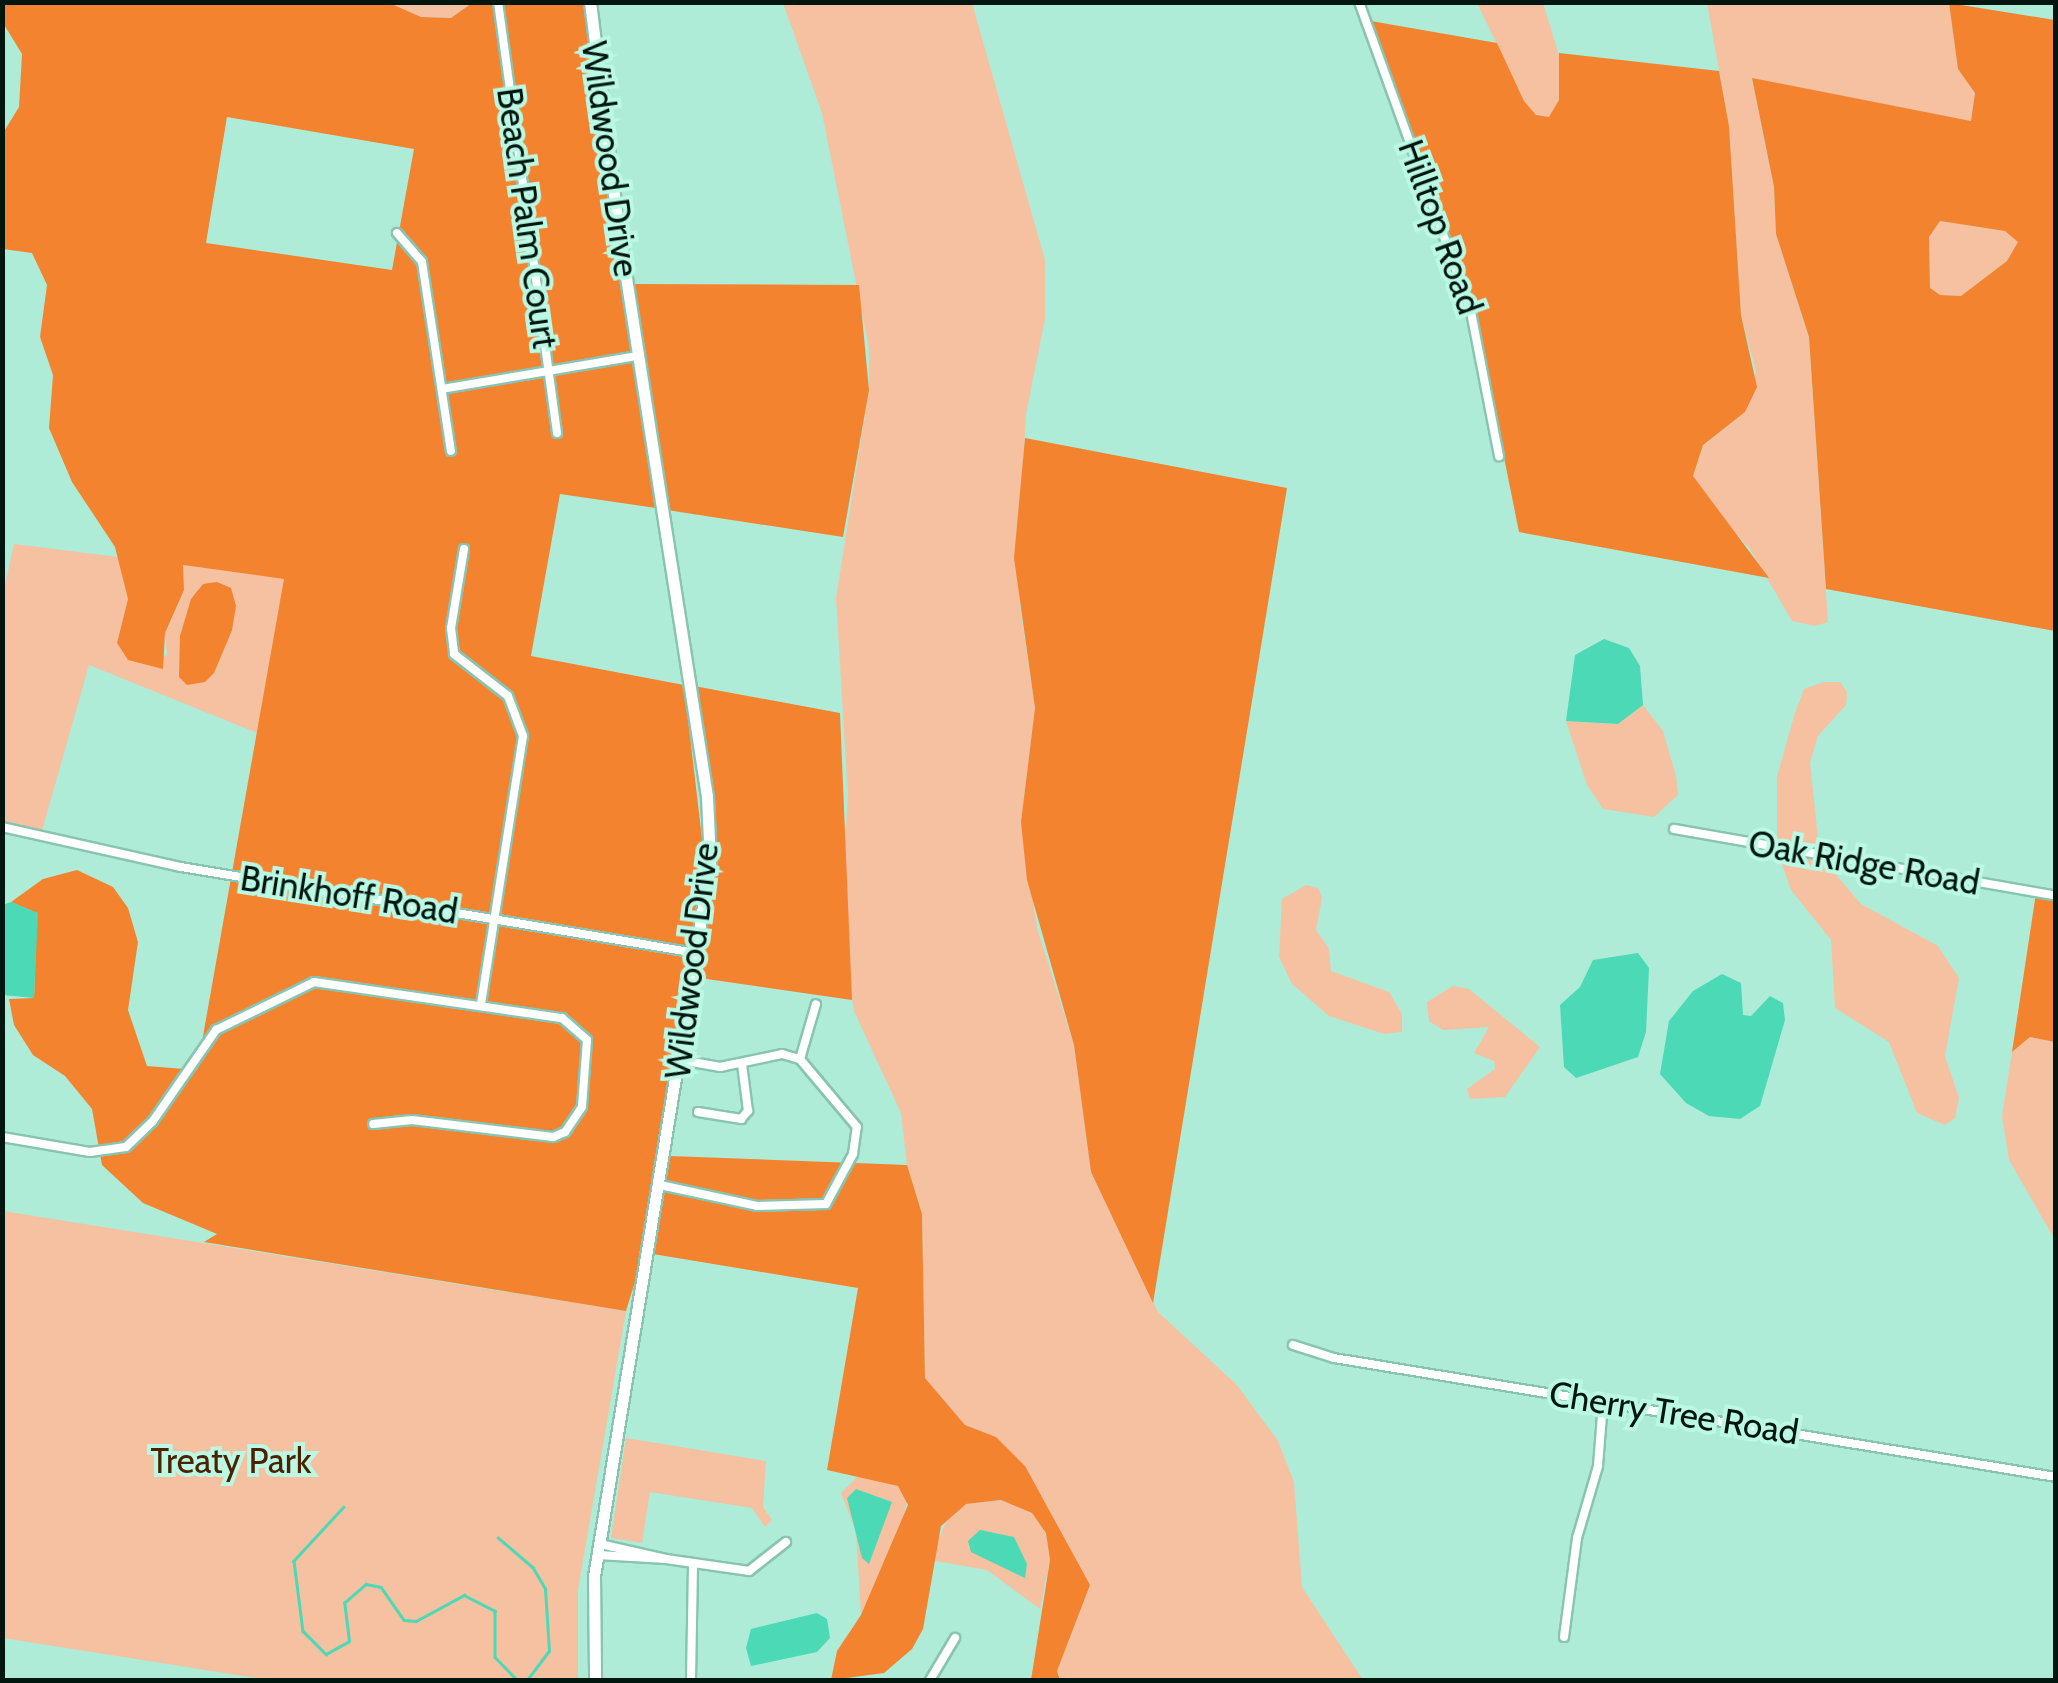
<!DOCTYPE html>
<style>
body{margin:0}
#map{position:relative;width:2058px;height:1683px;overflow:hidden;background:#aeecd8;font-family:Cabin,sans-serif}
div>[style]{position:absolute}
.green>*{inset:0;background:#f5c1a0}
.forest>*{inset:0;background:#f3832f}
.water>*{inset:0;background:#4cd9b5}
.stream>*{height:2.5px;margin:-1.25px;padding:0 1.25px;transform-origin:1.25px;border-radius:1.25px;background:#4cd9b5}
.roads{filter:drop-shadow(2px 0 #88c4b1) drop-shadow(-2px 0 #88c4b1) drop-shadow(0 2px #88c4b1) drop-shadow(0 -2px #88c4b1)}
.street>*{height:8px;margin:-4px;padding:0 4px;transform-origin:4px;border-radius:4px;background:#fff}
.secondary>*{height:11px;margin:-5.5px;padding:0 5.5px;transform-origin:5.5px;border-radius:5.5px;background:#fff}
span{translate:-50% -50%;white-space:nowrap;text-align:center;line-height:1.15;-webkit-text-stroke:8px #bbf9e5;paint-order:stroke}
.street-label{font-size:35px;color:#00160f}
.park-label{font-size:35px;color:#4c2100}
.frame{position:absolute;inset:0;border:5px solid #00160f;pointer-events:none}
</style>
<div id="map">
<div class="green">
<i style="clip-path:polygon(387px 3px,472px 3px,451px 18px,421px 17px)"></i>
<i style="clip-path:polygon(783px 3px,972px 3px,1045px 260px,1045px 319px,1026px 414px,1022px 484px,1019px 600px,1035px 708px,1021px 822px,1037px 928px,1074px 1045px,1091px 1172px,1158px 1312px,1237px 1385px,1278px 1441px,1294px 1482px,1302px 1587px,1363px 1680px,1060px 1680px,1057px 1671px,1090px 1585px,996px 1437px,965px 1425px,925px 1378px,922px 1214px,907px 1165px,901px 1113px,854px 1011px,848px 973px,843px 875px,848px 796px,836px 598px,869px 390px,869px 348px,822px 113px)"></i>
<i style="clip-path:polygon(1477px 3px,1543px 3px,1560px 58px,1559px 100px,1550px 117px,1536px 115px,1524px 101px)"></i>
<i style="clip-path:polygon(1707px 3px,1949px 3px,1958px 69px,1975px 93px,1971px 121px,1752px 79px,1774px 187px,1776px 234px,1809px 337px,1828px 622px,1815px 626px,1792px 621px,1750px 549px,1705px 501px,1693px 476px,1703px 445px,1745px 412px,1756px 371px,1741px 315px,1729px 126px)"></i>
<i style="clip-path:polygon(1940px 221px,2005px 231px,2019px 242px,2007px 261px,1961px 296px,1940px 295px,1930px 289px,1929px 237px)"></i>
<i style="clip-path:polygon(14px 544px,118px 557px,128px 599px,117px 643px,167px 656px,165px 633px,184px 590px,182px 565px,285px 578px,257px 733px,89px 665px,40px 838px,3px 831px,2px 599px)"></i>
<i style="clip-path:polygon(1824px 682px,1840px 682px,1847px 692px,1846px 705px,1818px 736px,1810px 763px,1820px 856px,1861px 904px,1938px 946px,1959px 978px,1945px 1056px,1959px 1098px,1955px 1118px,1945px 1125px,1917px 1113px,1889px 1042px,1835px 1008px,1831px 940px,1791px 890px,1777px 851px,1777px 777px,1794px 716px,1804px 689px)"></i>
<i style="clip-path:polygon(1643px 705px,1663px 731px,1676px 776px,1678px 795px,1654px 817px,1603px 809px,1587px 785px,1566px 721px,1618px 724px)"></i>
<i style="clip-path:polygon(1306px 885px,1318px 888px,1322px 898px,1316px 930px,1329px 949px,1331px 971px,1389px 992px,1402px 1014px,1402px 1032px,1384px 1034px,1329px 1016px,1292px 984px,1279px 957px,1282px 899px)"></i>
<i style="clip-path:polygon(1453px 986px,1469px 989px,1540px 1047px,1505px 1097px,1470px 1099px,1467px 1089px,1495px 1069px,1494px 1061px,1474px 1053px,1489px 1027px,1443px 1030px,1429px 1021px,1427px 1002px)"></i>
<i style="clip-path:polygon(2030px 1037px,2055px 1042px,2055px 1240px,2009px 1160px,2002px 1116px,2012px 1052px)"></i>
<i style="clip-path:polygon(3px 1211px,626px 1311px,578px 1590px,578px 1680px,268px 1680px,3px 1638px)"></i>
<i style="clip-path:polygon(626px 1438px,766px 1461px,763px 1507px,772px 1520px,765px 1527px,752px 1508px,650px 1492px,642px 1543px,611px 1538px)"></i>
<i style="clip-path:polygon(858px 1476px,898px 1486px,908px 1497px,898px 1538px,861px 1615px,856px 1531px,841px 1493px)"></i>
<i style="clip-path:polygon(1001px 1500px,1032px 1513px,1046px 1533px,1050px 1560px,1040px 1609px,987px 1570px,930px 1560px,950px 1513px,966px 1504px)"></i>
</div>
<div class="forest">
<i style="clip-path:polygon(evenodd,387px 2px,421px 17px,451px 18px,472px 3px,585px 3px,656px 508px,560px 494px,531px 656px,684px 685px,705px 864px,642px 1259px,626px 1311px,204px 1242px,217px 1234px,143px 1203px,102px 1165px,92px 1109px,65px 1076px,33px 1055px,14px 1025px,9px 999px,34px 998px,37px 913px,11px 902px,43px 879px,77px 870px,113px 887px,128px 908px,138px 942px,128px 1010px,147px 1066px,197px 1070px,284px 579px,183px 565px,184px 590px,165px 633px,163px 669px,128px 660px,117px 643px,128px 599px,115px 547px,72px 482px,49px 428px,53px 375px,40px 337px,47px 285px,32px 253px,3px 249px,3px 133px,19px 107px,22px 54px,3px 23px,2px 3px,387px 2px,227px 117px,414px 149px,392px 270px,206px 243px,227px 117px)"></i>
<i style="clip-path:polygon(evenodd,1949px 3px,2055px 20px,2055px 631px,1826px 589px,1809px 337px,1776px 234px,1774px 187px,1752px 78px,1971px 121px,1975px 93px,1958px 69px,1949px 3px,1940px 221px,2005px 231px,2018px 242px,2007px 261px,1961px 296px,1940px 295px,1930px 288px,1929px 237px,1940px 221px)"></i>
<i style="clip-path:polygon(1365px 20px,1497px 43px,1524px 101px,1536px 115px,1549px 117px,1559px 100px,1559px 53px,1719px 71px,1729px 126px,1741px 315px,1757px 387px,1745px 412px,1703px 445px,1693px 476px,1769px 578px,1519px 532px,1478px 328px)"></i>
<i style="clip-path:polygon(632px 284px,859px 285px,869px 390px,843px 537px,667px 510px)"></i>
<i style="clip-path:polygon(1025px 438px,1287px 488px,1153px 1303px,1091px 1172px,1074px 1045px,1027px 880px,1021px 822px,1035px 708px,1014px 558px)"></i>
<i style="clip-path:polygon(217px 582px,231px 588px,236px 606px,232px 630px,214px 673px,205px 682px,187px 685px,179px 677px,180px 636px,191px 599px,203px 584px)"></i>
<i style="clip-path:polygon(694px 686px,840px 713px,852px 1000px,700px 978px,714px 829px)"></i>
<i style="clip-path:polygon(2036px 893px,2055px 896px,2055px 1042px,2030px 1037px,2012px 1052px)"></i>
<i style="clip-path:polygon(670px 1156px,907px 1165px,922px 1214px,925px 1378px,965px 1425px,996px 1437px,1025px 1466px,1090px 1585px,1057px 1671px,1060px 1680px,1031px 1680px,1050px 1560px,1046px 1533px,1032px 1513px,1001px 1500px,966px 1504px,941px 1526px,923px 1629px,912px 1649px,884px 1673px,831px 1680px,837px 1651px,861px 1615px,908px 1505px,898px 1486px,827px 1470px,858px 1288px,653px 1254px)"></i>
</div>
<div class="water">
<i style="clip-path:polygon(1604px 639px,1629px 648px,1640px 666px,1643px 705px,1618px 724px,1566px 721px,1575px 655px)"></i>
<i style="clip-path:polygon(11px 902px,38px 913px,34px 998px,3px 995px,3px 905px)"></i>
<i style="clip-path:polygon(1638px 953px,1649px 968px,1646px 1032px,1638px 1057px,1576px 1078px,1564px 1067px,1560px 1005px,1580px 987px,1593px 960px)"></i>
<i style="clip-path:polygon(1722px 974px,1741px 983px,1743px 1015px,1751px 1016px,1770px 996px,1783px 1003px,1785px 1020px,1760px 1106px,1740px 1119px,1709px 1116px,1686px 1103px,1660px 1074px,1669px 1021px,1693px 991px)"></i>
<i style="clip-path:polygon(856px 1489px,892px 1502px,869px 1564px,862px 1558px,847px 1498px)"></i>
<i style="clip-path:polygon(980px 1530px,1014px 1537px,1027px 1564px,1025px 1578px,971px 1552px,968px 1541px)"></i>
<i style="clip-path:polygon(817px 1613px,827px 1619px,830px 1638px,817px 1652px,751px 1666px,746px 1648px,751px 1629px)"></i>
</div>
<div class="stream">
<i style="left:344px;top:1507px;width:74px;rotate:132.8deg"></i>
<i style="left:294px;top:1561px;width:71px;rotate:82.7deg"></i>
<i style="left:303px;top:1631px;width:33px;rotate:45deg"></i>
<i style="left:326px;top:1654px;width:26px;rotate:-29deg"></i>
<i style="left:349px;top:1641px;width:38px;rotate:-97deg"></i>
<i style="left:344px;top:1603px;width:29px;rotate:-41deg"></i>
<i style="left:366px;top:1584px;width:15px;rotate:11deg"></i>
<i style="left:381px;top:1587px;width:40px;rotate:55.1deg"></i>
<i style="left:404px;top:1620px;width:12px;rotate:5deg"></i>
<i style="left:416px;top:1621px;width:55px;rotate:-28.4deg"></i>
<i style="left:464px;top:1595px;width:35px;rotate:27deg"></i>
<i style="left:495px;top:1611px;width:46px;rotate:90deg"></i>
<i style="left:495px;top:1657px;width:32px;rotate:46deg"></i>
<i style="left:517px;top:1680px;width:10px"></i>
<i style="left:527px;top:1680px;width:36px;rotate:-53deg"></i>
<i style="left:549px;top:1651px;width:62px;rotate:-93.7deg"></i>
<i style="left:545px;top:1589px;width:24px;rotate:-120deg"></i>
<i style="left:533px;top:1568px;width:46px;rotate:-139.4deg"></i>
</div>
<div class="roads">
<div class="street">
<i style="left:498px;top:2px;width:435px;rotate:82.2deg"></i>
<i style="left:1359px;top:2px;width:330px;rotate:70.1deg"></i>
<i style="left:1471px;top:312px;width:147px;rotate:79deg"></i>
<i style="left:397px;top:233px;width:38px;rotate:49deg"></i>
<i style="left:422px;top:262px;width:191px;rotate:81.3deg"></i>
<i style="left:442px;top:389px;width:199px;rotate:-9.6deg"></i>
<i style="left:464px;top:549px;width:80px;rotate:99.3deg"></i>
<i style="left:451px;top:628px;width:26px;rotate:83deg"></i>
<i style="left:454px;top:654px;width:68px;rotate:37.9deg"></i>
<i style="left:508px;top:696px;width:43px;rotate:69.4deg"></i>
<i style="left:523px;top:736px;width:271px;rotate:98.9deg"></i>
<i style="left:2px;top:827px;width:183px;rotate:12.6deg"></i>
<i style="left:181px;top:867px;width:522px;rotate:9.48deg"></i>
<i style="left:1674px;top:829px;width:388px;rotate:9.9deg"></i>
<i style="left:800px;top:1059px;width:57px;rotate:-73.8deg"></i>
<i style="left:681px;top:1060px;width:40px;rotate:10deg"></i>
<i style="left:720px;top:1067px;width:63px;rotate:-11.8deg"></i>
<i style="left:782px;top:1054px;width:19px;rotate:16deg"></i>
<i style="left:698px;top:1112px;width:44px;rotate:9.2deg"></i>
<i style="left:741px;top:1119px;width:11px;rotate:-49deg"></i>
<i style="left:748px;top:1111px;width:47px;rotate:-97.3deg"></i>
<i style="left:2px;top:1137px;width:89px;rotate:9.7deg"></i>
<i style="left:90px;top:1152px;width:36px;rotate:-8deg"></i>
<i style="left:126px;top:1147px;width:37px;rotate:-44deg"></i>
<i style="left:153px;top:1121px;width:111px;rotate:-55.3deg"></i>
<i style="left:216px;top:1030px;width:109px;rotate:-26.1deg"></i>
<i style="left:314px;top:982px;width:251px;rotate:8.3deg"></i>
<i style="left:562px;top:1018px;width:33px;rotate:41deg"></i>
<i style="left:587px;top:1040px;width:67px;rotate:94.3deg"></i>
<i style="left:582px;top:1107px;width:30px;rotate:124deg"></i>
<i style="left:565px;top:1132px;width:13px;rotate:157deg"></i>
<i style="left:553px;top:1137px;width:142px;rotate:-173.1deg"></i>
<i style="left:412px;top:1120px;width:39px;rotate:174deg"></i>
<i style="left:660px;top:1185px;width:99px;rotate:12.2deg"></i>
<i style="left:757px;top:1206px;width:69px;rotate:-1.7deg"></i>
<i style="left:826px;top:1204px;width:57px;rotate:-61.6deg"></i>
<i style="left:853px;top:1154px;width:27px;rotate:-82deg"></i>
<i style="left:857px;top:1127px;width:89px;rotate:-130deg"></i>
<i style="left:1293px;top:1345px;width:43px;rotate:17.6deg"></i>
<i style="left:1334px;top:1358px;width:732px;rotate:9.36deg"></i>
<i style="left:598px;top:1555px;width:68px;rotate:3.4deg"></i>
<i style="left:666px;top:1559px;width:68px;rotate:-167.2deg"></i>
<i style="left:666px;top:1559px;width:84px;rotate:8.2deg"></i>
<i style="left:749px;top:1571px;width:47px;rotate:-38.1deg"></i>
<i style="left:1564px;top:1637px;width:100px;rotate:-82.5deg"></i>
<i style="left:1577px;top:1538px;width:75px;rotate:-73.7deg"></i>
<i style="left:1598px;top:1466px;width:63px;rotate:-85.5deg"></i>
<i style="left:691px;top:1680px;width:117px;rotate:-89deg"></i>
<i style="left:930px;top:1680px;width:49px;rotate:-59.2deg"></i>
</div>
<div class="secondary">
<i style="left:590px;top:2px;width:226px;rotate:82.9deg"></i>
<i style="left:618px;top:226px;width:577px;rotate:81.13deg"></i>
<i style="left:707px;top:796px;width:67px;rotate:87.4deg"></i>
<i style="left:710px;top:863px;width:722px;rotate:99.24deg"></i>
<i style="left:594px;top:1576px;width:104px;rotate:89.4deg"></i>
</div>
</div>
<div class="street-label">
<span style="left:610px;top:159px;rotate:82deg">Wildwood Drive</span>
<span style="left:527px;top:218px;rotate:82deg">Beach Palm Court</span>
<span style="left:1440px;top:227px;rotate:70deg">Hilltop Road</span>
<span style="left:1864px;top:863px;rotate:10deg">Oak Ridge Road</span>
<span style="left:349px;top:895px;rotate:9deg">Brinkhoff Road</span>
<span style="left:692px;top:961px;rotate:-83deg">Wildwood Drive</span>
<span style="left:1674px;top:1413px;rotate:9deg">Cherry Tree Road</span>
</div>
<div class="park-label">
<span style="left:231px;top:1461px">Treaty Park</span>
</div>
<div class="frame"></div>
</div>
